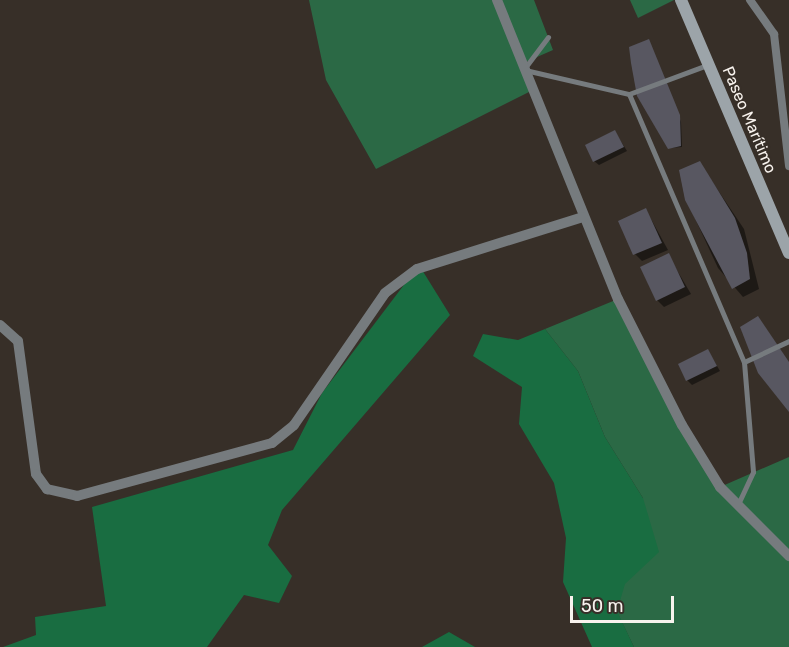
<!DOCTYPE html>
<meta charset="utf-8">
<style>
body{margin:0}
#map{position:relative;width:789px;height:647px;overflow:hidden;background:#372f28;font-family:Rubik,sans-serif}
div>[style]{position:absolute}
.green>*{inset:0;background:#2b6945}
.forest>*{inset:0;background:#196d41}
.shadow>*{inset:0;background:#0007}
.building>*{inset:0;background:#585761}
.service>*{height:5px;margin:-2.5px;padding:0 2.5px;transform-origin:2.5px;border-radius:2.5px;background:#767b7e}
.pedestrian>*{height:8px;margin:-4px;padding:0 4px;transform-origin:4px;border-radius:4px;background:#767b7e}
.minor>*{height:10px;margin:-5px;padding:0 5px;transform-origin:5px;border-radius:5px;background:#767b7e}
.secondary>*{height:12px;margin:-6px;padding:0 6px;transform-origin:6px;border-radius:6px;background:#9ca4a9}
span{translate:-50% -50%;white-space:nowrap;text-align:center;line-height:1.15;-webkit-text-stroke:4.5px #372f28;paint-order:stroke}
.street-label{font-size:16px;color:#f8f3ee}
.scale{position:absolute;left:570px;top:596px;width:104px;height:27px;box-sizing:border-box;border:3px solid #f8f3ee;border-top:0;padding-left:8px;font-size:18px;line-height:21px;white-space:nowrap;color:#f8f3ee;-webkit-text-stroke:4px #372f28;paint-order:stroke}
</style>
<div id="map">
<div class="green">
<i style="clip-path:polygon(309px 0,534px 0,553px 50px,521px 64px,531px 91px,376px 169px,326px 80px)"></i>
<i style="clip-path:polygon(630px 0,674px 0,638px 18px)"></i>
<i style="clip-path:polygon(618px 299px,720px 487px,789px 457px,789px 647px,634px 647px,617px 612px,643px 498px,605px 437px,578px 371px,545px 329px)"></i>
</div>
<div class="forest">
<i style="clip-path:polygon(419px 265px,450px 315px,282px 510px,268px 545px,292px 576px,279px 603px,244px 595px,207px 647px,3px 647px,36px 635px,35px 617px,106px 606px,92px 507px,293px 450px,322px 393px)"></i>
<i style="clip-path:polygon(545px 329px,578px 371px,605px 437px,643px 498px,659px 552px,625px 584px,617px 611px,634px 647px,592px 647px,563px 582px,566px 538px,554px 483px,519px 424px,522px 387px,473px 356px,483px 334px,518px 340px)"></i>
<i style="clip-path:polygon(449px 632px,475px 647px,422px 647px)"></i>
</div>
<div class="shadow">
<i style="clip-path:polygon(648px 41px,681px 122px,682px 147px,669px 148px,639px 95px)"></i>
<i style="clip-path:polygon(615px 132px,627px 151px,599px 165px,594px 161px)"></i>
<i style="clip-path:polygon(699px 162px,744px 229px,759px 289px,743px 297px,718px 268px,686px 199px)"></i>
<i style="clip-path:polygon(646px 210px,668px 250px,642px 261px,635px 254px)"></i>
<i style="clip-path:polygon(668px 255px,691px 294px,664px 307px,657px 300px)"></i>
<i style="clip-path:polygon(708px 351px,720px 371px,692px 385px,687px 380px)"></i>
</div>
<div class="building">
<i style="clip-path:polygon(649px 39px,680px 115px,681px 146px,668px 149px,637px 96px,631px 63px,629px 47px)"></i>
<i style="clip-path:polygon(615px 130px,624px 147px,593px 162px,585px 145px)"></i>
<i style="clip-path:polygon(700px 161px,735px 218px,747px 253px,750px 279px,732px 289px,685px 200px,679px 170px)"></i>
<i style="clip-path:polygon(646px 208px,662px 243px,633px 255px,618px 221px)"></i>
<i style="clip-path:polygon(669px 253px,685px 287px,656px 301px,640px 267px)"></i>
<i style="clip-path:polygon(758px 316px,789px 362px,789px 412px,758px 373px,740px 327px)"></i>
<i style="clip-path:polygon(708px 349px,717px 366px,686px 381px,678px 364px)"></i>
</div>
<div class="service">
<i style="left:524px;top:69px;width:40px;rotate:-53deg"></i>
<i style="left:525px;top:70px;width:107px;rotate:13deg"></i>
<i style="left:629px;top:94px;width:83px;rotate:-20.4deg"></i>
<i style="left:629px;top:94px;width:292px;rotate:66.8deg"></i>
<i style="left:744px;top:362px;width:110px;rotate:85.3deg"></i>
<i style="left:753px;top:472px;width:38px;rotate:115deg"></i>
<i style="left:744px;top:362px;width:50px;rotate:-25deg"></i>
</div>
<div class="pedestrian">
<i style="left:750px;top:0;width:42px;rotate:54.8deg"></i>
<i style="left:774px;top:34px;width:133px;rotate:83.5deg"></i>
</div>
<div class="minor">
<i style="left:497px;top:0;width:323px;rotate:68deg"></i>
<i style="left:618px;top:299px;width:141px;rotate:63.1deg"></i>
<i style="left:682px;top:425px;width:73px;rotate:58.5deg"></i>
<i style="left:720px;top:487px;width:98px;rotate:45deg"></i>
<i style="left:0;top:325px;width:24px;rotate:42deg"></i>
<i style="left:18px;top:341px;width:134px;rotate:82.3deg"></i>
<i style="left:36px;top:474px;width:19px;rotate:54deg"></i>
<i style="left:47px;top:489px;width:31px;rotate:13deg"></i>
<i style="left:77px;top:496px;width:202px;rotate:-15.2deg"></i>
<i style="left:272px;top:443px;width:28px;rotate:-39deg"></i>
<i style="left:294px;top:425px;width:160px;rotate:-55.4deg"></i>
<i style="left:385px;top:293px;width:40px;rotate:-37deg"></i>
<i style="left:417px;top:269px;width:174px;rotate:-17.4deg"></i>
</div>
<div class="secondary">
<i style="left:681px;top:0;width:275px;rotate:66.9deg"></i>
</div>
<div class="street-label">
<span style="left:749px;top:120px;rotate:67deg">Paseo Marítimo</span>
</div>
<div class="scale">50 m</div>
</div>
